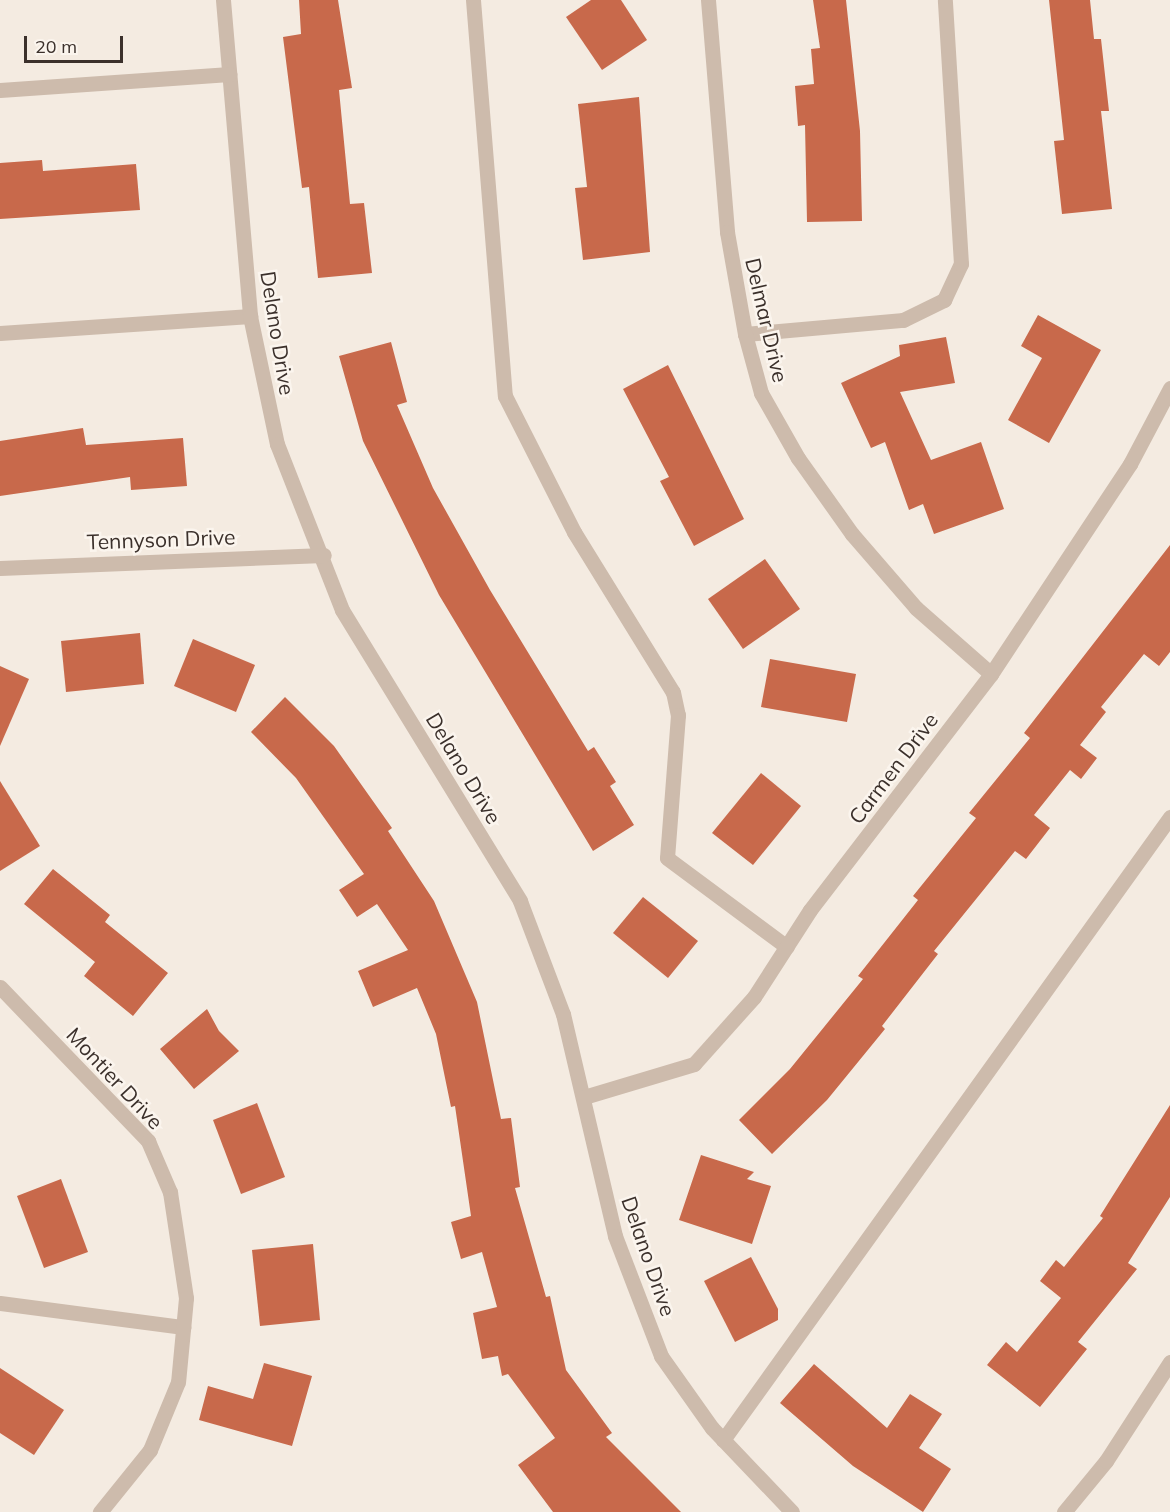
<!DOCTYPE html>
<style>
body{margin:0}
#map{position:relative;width:1170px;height:1512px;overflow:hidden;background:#f4ebe1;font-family:Mulish,sans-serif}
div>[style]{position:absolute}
.building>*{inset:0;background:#c8694b}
.service>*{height:15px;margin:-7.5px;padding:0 7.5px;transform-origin:7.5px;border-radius:7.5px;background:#cdbbac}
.minor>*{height:15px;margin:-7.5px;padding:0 7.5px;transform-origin:7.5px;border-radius:7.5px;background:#cdbbac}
span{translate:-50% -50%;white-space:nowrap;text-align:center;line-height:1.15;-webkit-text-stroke:5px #fbf5ee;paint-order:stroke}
.street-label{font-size:21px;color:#3b302b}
.scale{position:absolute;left:24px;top:36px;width:99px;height:27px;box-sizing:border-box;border:3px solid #3b302b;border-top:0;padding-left:8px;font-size:18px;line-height:21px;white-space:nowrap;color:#3b302b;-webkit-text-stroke:4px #fbf5ee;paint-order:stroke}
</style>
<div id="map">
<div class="building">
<i style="clip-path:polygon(299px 0,338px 0,352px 88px,339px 90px,350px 204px,364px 203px,372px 273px,318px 278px,309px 187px,302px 188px,283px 37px,301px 34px)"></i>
<i style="clip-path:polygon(591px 0,621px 0,647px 40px,602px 70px,566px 17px)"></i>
<i style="clip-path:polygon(813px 0,846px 0,860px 131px,862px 221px,807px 222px,805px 125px,798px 126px,795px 86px,814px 84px,811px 49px,820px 48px)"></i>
<i style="clip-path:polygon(1049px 0,1090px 0,1094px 39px,1101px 39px,1109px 111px,1101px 111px,1112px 209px,1062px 214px,1054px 141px,1064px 140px)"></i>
<i style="clip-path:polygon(639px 97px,650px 252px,583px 260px,575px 188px,587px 187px,578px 104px)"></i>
<i style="clip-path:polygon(42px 160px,43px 171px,136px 164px,140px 210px,0 219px,0 163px)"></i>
<i style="clip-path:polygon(1038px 315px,1101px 350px,1049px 443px,1008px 420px,1042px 358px,1021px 346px)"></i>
<i style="clip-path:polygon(946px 337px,955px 383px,900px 392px,931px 460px,981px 442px,1004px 509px,934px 534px,923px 504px,909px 510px,885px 442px,871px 448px,841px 383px,900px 356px,899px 345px)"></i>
<i style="clip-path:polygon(391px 342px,407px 402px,397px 405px,433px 488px,490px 590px,588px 751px,594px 747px,616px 782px,610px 786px,634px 825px,593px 851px,439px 595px,363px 441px,339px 356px)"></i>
<i style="clip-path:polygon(668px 365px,744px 519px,694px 546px,660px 481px,669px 477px,623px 389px)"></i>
<i style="clip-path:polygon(83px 428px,86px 445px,183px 438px,187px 486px,131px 490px,130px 477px,0 496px,0 441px)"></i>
<i style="clip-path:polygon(1170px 545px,1170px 652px,1159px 666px,1144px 654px,1101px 707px,1106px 712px,1080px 745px,1097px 758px,1081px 779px,1070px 770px,1034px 815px,1050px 828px,1026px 859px,1015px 851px,934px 951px,938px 954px,882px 1026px,885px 1029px,827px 1100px,772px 1154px,739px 1120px,790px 1069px,863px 979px,858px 976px,918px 900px,913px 896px,976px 818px,969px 813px,1030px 738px,1024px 733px)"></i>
<i style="clip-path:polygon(765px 559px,800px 609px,743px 649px,708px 599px)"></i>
<i style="clip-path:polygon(140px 633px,144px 684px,66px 692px,61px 641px)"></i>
<i style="clip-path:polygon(193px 639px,255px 665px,236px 712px,174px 686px)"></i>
<i style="clip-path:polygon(770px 659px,856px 674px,847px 722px,761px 707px)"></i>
<i style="clip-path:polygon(0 666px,29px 679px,0 746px)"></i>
<i style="clip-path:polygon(285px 697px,334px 746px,392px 828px,388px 831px,434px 901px,477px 1002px,501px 1119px,511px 1118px,520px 1187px,515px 1188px,546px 1297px,550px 1296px,566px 1370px,612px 1433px,606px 1437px,681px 1512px,553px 1512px,518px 1465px,555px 1438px,508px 1374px,502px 1376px,498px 1356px,482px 1359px,473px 1313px,497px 1307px,482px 1252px,461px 1259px,451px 1222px,471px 1216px,455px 1106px,451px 1107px,436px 1034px,417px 988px,373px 1007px,358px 971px,408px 950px,377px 904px,357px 917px,339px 890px,364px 874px,296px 778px,251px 732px)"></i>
<i style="clip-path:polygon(761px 773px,801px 806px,753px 865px,712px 833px)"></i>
<i style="clip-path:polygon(0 781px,40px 846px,0 871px)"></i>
<i style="clip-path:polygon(53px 869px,110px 915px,105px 922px,168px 973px,133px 1016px,84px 976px,95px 962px,24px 904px)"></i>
<i style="clip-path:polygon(643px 897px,698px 941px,668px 978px,613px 933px)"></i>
<i style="clip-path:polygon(207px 1009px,219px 1031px,239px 1051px,194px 1089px,160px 1049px)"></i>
<i style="clip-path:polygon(257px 1103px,285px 1177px,241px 1194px,213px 1120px)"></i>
<i style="clip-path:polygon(1170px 1105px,1170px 1197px,1128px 1263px,1137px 1269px,1078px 1342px,1087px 1349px,1040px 1407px,987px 1365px,1006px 1342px,1017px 1352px,1061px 1298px,1040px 1281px,1056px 1260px,1064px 1267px,1103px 1218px,1100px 1216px)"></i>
<i style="clip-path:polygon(701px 1155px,754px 1172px,747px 1179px,771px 1186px,752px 1244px,679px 1220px)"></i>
<i style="clip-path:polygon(61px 1179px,88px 1252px,44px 1268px,17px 1196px)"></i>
<i style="clip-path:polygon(313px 1244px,320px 1320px,260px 1326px,252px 1250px)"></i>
<i style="clip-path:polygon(751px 1257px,778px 1309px,778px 1320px,735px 1342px,704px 1281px)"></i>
<i style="clip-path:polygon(264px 1363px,312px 1376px,292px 1446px,199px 1420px,208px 1386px,253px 1399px)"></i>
<i style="clip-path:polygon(814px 1364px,887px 1428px,910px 1394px,942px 1414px,919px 1448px,951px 1469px,923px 1512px,853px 1466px,780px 1403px)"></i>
<i style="clip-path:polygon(0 1368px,64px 1410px,34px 1455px,0 1433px)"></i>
</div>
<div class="service">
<i style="left:473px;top:0;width:397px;rotate:85.4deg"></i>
<i style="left:505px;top:396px;width:153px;rotate:63.1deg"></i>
<i style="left:574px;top:532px;width:188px;rotate:58.3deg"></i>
<i style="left:673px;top:692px;width:24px;rotate:78deg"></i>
<i style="left:678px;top:715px;width:143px;rotate:94.4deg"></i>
<i style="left:667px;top:858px;width:149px;rotate:36.6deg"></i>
<i style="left:0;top:333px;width:251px;rotate:-3.9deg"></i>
<i style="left:745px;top:334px;width:159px;rotate:-5.1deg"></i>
<i style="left:903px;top:320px;width:46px;rotate:-26deg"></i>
<i style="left:944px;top:300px;width:40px;rotate:-65deg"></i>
<i style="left:961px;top:264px;width:264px;rotate:-93.5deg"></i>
<i style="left:0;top:1303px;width:185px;rotate:7.5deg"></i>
<i style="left:723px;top:1440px;width:767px;rotate:-54.34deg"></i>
</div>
<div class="minor">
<i style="left:223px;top:0;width:317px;rotate:85.1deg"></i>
<i style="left:250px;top:316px;width:131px;rotate:78.1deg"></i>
<i style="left:277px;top:444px;width:178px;rotate:68.6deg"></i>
<i style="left:342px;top:610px;width:341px;rotate:58.5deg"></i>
<i style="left:520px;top:901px;width:121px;rotate:69.2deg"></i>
<i style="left:563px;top:1014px;width:228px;rotate:76.8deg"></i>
<i style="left:615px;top:1236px;width:129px;rotate:69deg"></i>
<i style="left:661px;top:1356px;width:88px;rotate:54.7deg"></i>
<i style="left:712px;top:1428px;width:116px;rotate:46.4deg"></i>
<i style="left:708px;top:0;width:233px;rotate:85.3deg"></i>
<i style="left:727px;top:232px;width:104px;rotate:80deg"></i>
<i style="left:745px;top:334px;width:61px;rotate:74.8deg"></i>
<i style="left:761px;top:393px;width:75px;rotate:60.4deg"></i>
<i style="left:798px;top:458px;width:93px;rotate:54.6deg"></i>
<i style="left:852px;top:534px;width:98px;rotate:49.1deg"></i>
<i style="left:916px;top:608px;width:100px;rotate:41.3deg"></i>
<i style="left:0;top:90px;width:230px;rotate:-4deg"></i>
<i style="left:0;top:568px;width:324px;rotate:-2.3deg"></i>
<i style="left:0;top:987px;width:214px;rotate:46.1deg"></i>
<i style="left:148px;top:1141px;width:56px;rotate:66.7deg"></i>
<i style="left:170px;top:1192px;width:107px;rotate:81.4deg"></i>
<i style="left:186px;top:1298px;width:84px;rotate:95.4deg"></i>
<i style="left:178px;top:1382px;width:74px;rotate:112.4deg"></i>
<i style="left:150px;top:1450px;width:80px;rotate:128.9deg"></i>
<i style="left:584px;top:1097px;width:115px;rotate:-16.7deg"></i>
<i style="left:694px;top:1064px;width:90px;rotate:-48.2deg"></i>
<i style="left:754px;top:997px;width:103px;rotate:-57.2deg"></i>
<i style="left:810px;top:910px;width:297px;rotate:-52.5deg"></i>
<i style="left:991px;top:674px;width:252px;rotate:-56.5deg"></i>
<i style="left:1130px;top:464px;width:86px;rotate:-62.2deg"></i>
<i style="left:1064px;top:1512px;width:66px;rotate:-50.5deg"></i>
<i style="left:1106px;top:1461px;width:118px;rotate:-57.1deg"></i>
</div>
<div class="street-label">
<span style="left:767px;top:320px;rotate:77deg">Delmar Drive</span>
<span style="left:278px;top:333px;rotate:81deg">Delano Drive</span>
<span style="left:161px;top:539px;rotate:-2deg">Tennyson Drive</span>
<span style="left:464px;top:768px;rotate:59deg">Delano Drive</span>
<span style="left:893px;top:768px;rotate:-53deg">Carmen Drive</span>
<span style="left:115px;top:1078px;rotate:47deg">Montier Drive</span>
<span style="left:649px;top:1256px;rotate:71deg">Delano Drive</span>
</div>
<div class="scale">20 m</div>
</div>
